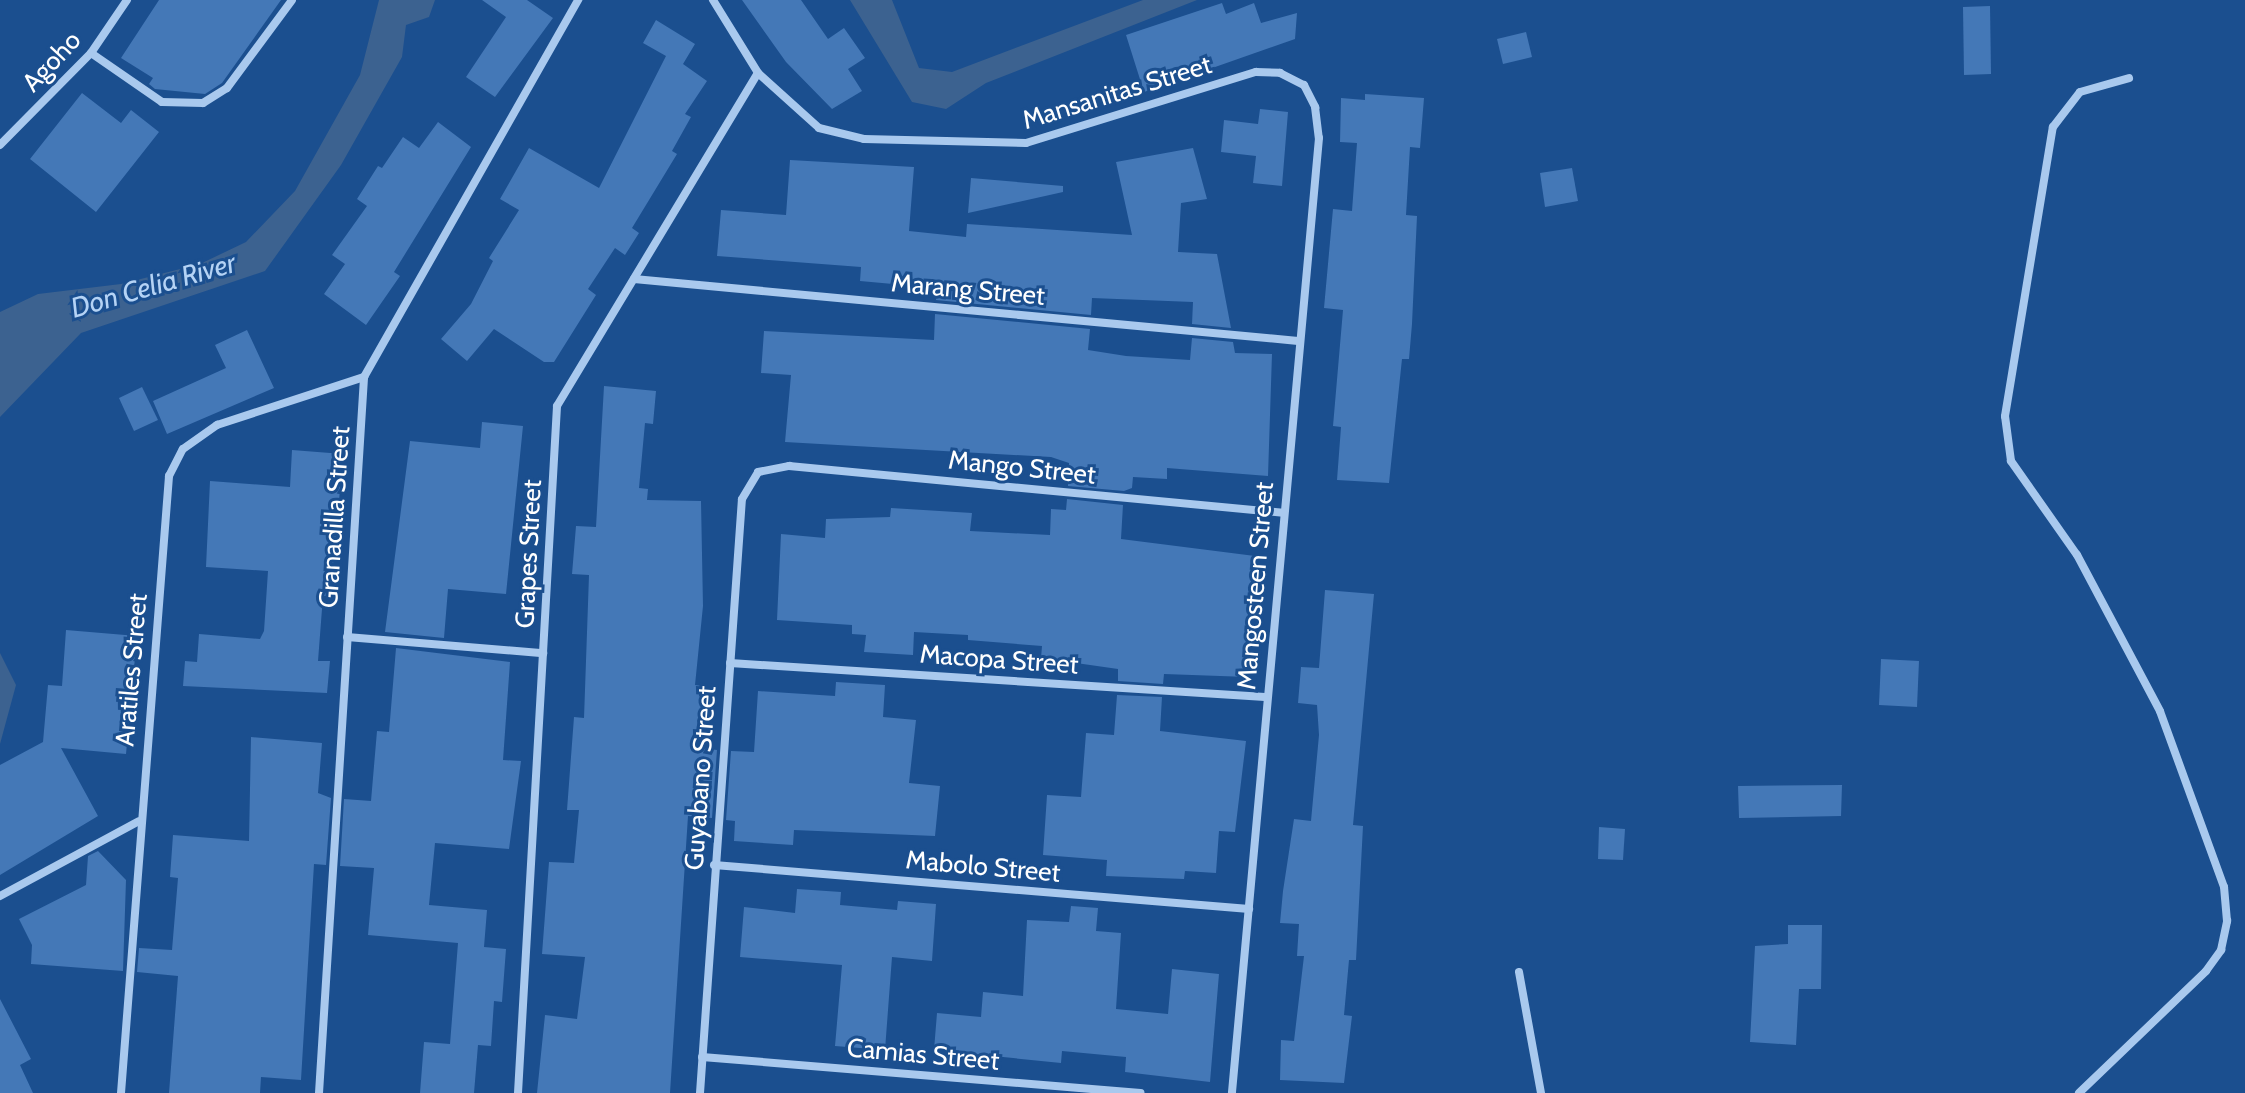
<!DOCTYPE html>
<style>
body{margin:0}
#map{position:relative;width:2245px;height:1093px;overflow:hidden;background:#1b4f8f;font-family:Cabin,sans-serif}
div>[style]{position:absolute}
.water>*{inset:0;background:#3c6290}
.building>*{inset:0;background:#4478b7}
.street>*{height:8px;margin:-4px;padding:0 4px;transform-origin:4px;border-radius:4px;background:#a9c9ee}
span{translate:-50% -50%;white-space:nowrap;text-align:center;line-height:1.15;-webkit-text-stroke:6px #1b4f8f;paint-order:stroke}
.street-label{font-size:26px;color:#fff}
.water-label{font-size:28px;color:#b5d3f5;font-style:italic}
</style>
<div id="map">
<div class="water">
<i style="clip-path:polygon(379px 0,435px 0,429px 17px,406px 25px,402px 57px,341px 165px,265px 271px,81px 333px,0 417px,0 312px,38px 294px,121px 284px,200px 264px,246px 242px,295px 191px,360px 75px)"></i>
<i style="clip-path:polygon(850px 0,892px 0,919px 68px,952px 72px,1143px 0,1197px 0,986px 83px,946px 109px,912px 102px)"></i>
<i style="clip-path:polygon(0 653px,16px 685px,0 744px)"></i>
</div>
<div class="building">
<i style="clip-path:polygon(159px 0,281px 0,222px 83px,205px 94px,155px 89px,149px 84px,153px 78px,121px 58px)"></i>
<i style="clip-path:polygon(482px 0,527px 0,553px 18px,495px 97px,466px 77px,506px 17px)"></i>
<i style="clip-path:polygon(742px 0,801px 0,828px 39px,844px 28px,865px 58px,848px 69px,862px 91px,832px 109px,786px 62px)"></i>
<i style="clip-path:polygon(1222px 3px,1226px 14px,1254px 3px,1261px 23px,1297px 13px,1295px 39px,1144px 92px,1126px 35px)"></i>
<i style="clip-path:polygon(1990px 6px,1991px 74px,1964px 75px,1963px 7px)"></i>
<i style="clip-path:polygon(656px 20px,695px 44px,683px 64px,707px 81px,685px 114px,691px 117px,672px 151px,677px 154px,632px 228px,639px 233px,625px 255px,615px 248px,588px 289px,596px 295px,554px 362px,544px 362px,494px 329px,467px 361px,441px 339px,471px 304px,493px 261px,489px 258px,519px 210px,500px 199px,529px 148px,599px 188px,666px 56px,643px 43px)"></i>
<i style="clip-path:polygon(1526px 32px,1532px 57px,1503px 64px,1497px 39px)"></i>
<i style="clip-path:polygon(82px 93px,121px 123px,131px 110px,159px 132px,96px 212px,30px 159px)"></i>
<i style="clip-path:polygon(1365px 94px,1424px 98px,1420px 148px,1410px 147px,1406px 215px,1417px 216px,1412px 324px,1409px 359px,1402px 359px,1389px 483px,1337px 480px,1341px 427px,1333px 426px,1343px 310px,1324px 308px,1333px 209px,1352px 211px,1357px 143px,1340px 142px,1341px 98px,1365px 100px)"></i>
<i style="clip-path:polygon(1260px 109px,1288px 112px,1282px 186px,1253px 183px,1256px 156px,1221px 152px,1224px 120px,1258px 124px)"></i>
<i style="clip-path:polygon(438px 122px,471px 147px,394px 272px,400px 276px,366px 325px,324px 294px,345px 264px,332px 255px,367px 206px,357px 199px,378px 166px,382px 168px,403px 137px,419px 148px)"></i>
<i style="clip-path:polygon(1193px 148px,1207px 199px,1181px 203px,1178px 252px,1217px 254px,1231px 328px,1192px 324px,1193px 302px,1092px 298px,1091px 315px,936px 300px,937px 288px,860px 281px,861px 267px,717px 256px,721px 210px,786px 215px,790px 160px,914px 167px,909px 231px,966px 237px,967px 224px,1132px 235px,1116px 162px)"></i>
<i style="clip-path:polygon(1572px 168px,1578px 201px,1545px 207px,1540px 173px)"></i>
<i style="clip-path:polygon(971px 178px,1063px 186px,1063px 192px,968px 213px)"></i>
<i style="clip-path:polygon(935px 314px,1090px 329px,1088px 350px,1126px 356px,1190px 360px,1192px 338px,1233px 342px,1235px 353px,1272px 354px,1268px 476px,1167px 468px,1167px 479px,1133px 477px,1132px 488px,1124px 491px,1068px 486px,1069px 463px,1051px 457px,785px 442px,791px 375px,761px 373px,764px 331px,934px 340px)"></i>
<i style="clip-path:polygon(247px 330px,274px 388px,167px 434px,153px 401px,226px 368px,215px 345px)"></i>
<i style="clip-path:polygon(604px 386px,656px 391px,653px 424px,645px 423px,639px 488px,648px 489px,647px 500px,701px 501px,703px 606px,695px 685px,702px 686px,699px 748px,717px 750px,712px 818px,688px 816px,670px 1093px,537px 1093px,545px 1015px,577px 1019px,585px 957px,542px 954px,549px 862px,574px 863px,579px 810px,567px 810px,574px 717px,584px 718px,589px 575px,572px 574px,576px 526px,596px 527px)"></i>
<i style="clip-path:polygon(142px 387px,158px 420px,134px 431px,119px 398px)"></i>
<i style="clip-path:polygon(482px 422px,523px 426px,506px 594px,448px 589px,444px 638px,385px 632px,410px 441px,480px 448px)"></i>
<i style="clip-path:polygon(292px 450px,343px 454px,331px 596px,323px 596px,318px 661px,330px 661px,327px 693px,183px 686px,185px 661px,197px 662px,199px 634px,260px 639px,264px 631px,268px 571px,206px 567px,210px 481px,290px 487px)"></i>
<i style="clip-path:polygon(1067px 499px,1123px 505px,1121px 539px,1255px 556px,1248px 677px,1164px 674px,1163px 684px,1118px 681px,1118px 669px,1041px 658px,1042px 646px,968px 640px,968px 635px,914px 632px,913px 655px,864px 652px,866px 635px,852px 634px,852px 625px,777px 620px,781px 534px,825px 538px,826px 519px,890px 517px,891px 508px,972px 513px,970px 531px,1050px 535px,1051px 509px,1066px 510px)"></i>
<i style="clip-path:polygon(1325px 590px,1374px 594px,1353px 825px,1363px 826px,1356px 960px,1349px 960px,1344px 1015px,1352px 1016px,1344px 1083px,1280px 1080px,1281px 1040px,1294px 1041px,1304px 956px,1297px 956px,1299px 924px,1280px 923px,1283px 891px,1294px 819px,1311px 821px,1319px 735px,1317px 705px,1298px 703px,1301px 667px,1319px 668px)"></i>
<i style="clip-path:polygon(66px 630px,137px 636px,126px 754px,61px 748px,98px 816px,0 875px,0 765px,43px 742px,48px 685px,62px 686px)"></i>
<i style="clip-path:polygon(396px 648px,510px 662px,503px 760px,521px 761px,509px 849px,435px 843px,429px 905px,487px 910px,484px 947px,506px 949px,502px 1002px,494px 1001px,491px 1046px,478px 1045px,474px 1093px,420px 1093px,424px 1042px,450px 1044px,458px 943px,368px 935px,374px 868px,340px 866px,344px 799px,371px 801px,377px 731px,389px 732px)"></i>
<i style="clip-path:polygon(1881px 659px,1919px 661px,1917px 707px,1879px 705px)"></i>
<i style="clip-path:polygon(836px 682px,885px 685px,883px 717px,916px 720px,909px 783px,940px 786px,935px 836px,794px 830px,793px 845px,734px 841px,735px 821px,726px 820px,731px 751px,754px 752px,758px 691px,835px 696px)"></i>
<i style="clip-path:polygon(1117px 695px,1162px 697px,1160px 731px,1246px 741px,1235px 832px,1219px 831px,1216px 873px,1185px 871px,1184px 879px,1106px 876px,1107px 860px,1043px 855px,1047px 795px,1081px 797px,1086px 733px,1114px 735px)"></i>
<i style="clip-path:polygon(251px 737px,322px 743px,318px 793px,331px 798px,326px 865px,314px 864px,301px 1080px,261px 1077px,260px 1093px,169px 1093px,178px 976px,137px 972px,139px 948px,172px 950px,178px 878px,170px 877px,173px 835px,249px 841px)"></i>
<i style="clip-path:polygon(1842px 785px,1841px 816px,1739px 818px,1738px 786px)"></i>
<i style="clip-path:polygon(1599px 827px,1625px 829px,1623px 860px,1598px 859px)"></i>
<i style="clip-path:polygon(98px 851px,126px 880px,123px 971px,31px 964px,32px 945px,19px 919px,86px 885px,88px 856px)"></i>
<i style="clip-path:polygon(797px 889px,841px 892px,840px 905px,897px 910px,898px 901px,936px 904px,932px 961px,892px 957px,885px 1050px,835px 1046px,842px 965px,740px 957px,744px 907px,795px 913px)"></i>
<i style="clip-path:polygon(1071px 906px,1098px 908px,1096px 931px,1121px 933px,1116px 1009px,1168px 1014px,1172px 969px,1219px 974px,1210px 1082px,1125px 1072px,1126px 1057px,1062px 1051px,1061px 1063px,934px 1050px,937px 1013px,981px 1017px,983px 992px,1023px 996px,1027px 920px,1069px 922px)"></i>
<i style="clip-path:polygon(1788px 925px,1822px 925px,1821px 989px,1799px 989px,1796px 1045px,1750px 1042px,1755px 946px,1788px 944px)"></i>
<i style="clip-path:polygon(0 999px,31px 1059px,20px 1065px,33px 1093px,0 1093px)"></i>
</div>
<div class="street">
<i style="left:713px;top:0;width:86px;rotate:58.3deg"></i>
<i style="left:758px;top:73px;width:82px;rotate:42deg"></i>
<i style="left:819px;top:128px;width:46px;rotate:13.7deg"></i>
<i style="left:864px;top:139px;width:162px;rotate:1.4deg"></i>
<i style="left:1026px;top:143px;width:241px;rotate:-17.2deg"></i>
<i style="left:1256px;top:72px;width:24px;rotate:2deg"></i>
<i style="left:1280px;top:73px;width:27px;rotate:27deg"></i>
<i style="left:1304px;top:85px;width:25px;rotate:63deg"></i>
<i style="left:1315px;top:107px;width:31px;rotate:83deg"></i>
<i style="left:1319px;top:138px;width:959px;rotate:95.21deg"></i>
<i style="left:91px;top:53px;width:86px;rotate:34.6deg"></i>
<i style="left:162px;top:102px;width:41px;rotate:1.4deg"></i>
<i style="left:203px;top:103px;width:28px;rotate:-32deg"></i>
<i style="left:227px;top:88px;width:109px;rotate:-53.5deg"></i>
<i style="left:0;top:145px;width:129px;rotate:-45.3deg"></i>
<i style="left:91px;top:53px;width:64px;rotate:-55.8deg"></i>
<i style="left:634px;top:279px;width:667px;rotate:5.33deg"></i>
<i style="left:347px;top:637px;width:197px;rotate:4.7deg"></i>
<i style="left:730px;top:663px;width:536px;rotate:3.64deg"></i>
<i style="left:714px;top:865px;width:537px;rotate:4.7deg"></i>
<i style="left:0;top:896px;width:158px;rotate:-28.3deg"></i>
<i style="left:1519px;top:972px;width:123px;rotate:79.7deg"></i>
<i style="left:702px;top:1057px;width:440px;rotate:4.7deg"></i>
<i style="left:121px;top:1093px;width:619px;rotate:-85.55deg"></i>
<i style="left:169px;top:476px;width:30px;rotate:-63deg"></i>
<i style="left:183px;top:449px;width:42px;rotate:-35.2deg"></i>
<i style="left:217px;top:425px;width:155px;rotate:-18.1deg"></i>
<i style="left:319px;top:1093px;width:717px;rotate:-86.4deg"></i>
<i style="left:364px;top:377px;width:434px;rotate:-60.4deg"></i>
<i style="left:518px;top:1093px;width:688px;rotate:-86.75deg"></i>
<i style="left:557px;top:406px;width:389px;rotate:-58.9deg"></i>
<i style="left:700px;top:1093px;width:595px;rotate:-85.96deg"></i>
<i style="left:742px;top:499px;width:31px;rotate:-59deg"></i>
<i style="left:758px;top:472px;width:32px;rotate:-11deg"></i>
<i style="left:789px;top:466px;width:496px;rotate:5.4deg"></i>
<i style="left:2079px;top:1093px;width:176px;rotate:-43.8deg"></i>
<i style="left:2206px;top:971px;width:26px;rotate:-54deg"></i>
<i style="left:2221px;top:950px;width:30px;rotate:-78deg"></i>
<i style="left:2227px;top:921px;width:34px;rotate:-95deg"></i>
<i style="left:2224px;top:887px;width:187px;rotate:-110deg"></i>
<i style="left:2160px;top:711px;width:177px;rotate:-118deg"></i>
<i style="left:2077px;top:555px;width:115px;rotate:-125.1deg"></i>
<i style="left:2011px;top:461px;width:45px;rotate:-97.6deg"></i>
<i style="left:2005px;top:416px;width:293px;rotate:-80.6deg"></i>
<i style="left:2053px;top:127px;width:44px;rotate:-52.4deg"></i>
<i style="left:2080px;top:92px;width:51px;rotate:-15.9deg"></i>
</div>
<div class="street-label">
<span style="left:52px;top:62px;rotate:-47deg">Agoho</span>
<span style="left:1117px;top:93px;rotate:-17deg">Mansanitas Street</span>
<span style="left:968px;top:290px;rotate:5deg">Marang Street</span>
<span style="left:1022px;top:468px;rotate:6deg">Mango Street</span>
<span style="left:335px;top:517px;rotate:-86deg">Granadilla Street</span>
<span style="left:529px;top:554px;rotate:-87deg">Grapes Street</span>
<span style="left:1256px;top:586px;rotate:-85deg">Mangosteen Street</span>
<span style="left:999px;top:660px;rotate:4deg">Macopa Street</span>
<span style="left:132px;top:670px;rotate:-85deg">Aratiles Street</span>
<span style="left:701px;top:778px;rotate:-86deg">Guyabano Street</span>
<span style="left:983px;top:867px;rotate:5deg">Mabolo Street</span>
<span style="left:923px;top:1055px;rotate:5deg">Camias Street</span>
</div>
<div class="water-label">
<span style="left:153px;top:285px;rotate:-16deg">Don Celia River</span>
</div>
</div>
